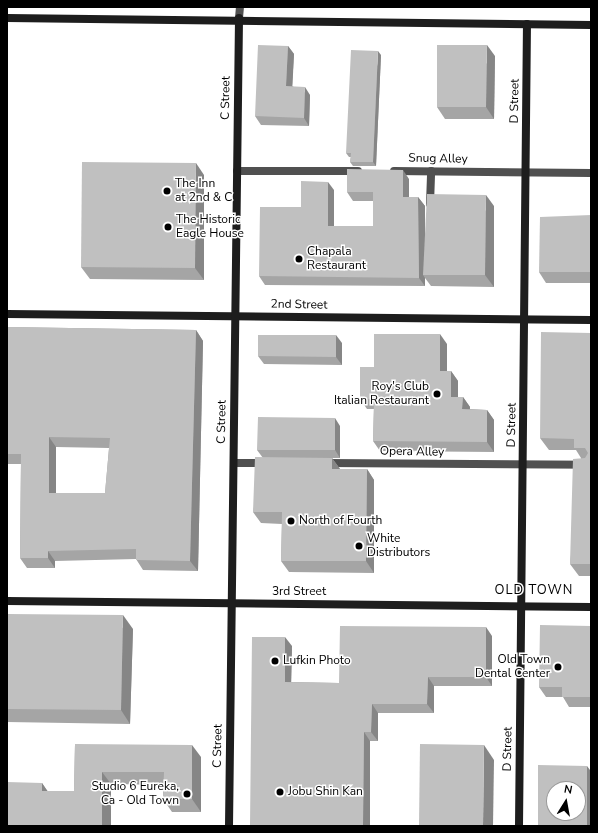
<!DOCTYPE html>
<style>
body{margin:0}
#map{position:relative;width:598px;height:833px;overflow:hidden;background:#fff;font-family:"Nunito Sans",sans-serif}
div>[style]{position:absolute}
.lane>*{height:8px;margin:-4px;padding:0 4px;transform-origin:4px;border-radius:4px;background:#505050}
.street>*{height:8px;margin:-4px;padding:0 4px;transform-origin:4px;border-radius:4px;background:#505050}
.secondary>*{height:8px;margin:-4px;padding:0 4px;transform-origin:4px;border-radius:4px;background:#1d1d1d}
.wall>*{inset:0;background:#a5a5a5}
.shaded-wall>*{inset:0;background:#868686}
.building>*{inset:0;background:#c0c0c0}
.dots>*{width:11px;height:11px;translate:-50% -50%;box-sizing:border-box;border:2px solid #fff;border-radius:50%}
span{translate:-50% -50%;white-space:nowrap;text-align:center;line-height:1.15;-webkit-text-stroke:3px #fff;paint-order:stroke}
.street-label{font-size:12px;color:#000}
.poi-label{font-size:12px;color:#000}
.left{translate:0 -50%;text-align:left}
.right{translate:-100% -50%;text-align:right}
.neighbourhood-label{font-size:13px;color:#000;letter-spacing:1px}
.frame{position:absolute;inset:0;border:8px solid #000;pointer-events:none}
.north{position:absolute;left:546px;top:781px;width:40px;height:40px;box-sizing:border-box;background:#fff;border:1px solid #999;border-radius:50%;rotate:11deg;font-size:11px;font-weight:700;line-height:16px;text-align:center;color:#000}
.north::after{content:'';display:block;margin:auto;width:14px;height:18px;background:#000;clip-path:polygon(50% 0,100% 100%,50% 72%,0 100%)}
</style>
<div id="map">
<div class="lane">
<i style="left:237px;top:171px;width:121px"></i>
<i style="left:394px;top:171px;width:197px;rotate:0.6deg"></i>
<i style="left:430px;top:204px;width:33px;rotate:-88deg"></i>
<i style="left:234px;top:463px;width:30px"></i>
<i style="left:326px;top:463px;width:265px;rotate:0.4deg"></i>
</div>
<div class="street">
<i style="left:239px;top:18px;width:11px;rotate:-85deg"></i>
</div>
<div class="secondary">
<i style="left:7px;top:18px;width:584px;rotate:0.69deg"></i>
<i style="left:7px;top:314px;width:584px;rotate:0.59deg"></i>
<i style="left:7px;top:601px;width:584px;rotate:0.59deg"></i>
<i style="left:229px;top:826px;width:808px;rotate:-89.29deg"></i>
<i style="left:519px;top:826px;width:802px;rotate:-89.43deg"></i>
</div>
<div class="wall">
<i style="clip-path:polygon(288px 46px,294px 54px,292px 86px,310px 95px,309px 126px,261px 125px,255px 116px)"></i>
<i style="clip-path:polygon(381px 55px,376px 166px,353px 166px,350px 162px,351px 157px,349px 157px,346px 153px)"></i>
<i style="clip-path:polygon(495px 56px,494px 119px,445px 119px,437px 107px)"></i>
<i style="clip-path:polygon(204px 175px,204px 280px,90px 279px,81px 267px)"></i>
<i style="clip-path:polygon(409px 179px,409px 197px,418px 197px,425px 206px,425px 243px,494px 206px,494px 287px,431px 286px,425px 278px,425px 286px,265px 285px,259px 276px,301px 207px,334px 190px,334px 226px,373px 226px,373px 201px,353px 201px,347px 192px)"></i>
<i style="clip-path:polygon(591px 215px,591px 283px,546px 283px,539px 272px)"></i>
<i style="clip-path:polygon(evenodd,7px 327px,196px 330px,203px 341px,198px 571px,143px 570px,136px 559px,55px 561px,55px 568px,27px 568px,20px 558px,21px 464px,7px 464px,7px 327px,56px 447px,109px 448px,105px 493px,56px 493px,56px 447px)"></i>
<i style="clip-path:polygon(591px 333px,591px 576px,579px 576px,570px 564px,581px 458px,576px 450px,549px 450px,540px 438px)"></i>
<i style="clip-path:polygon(342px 343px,342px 365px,264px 364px,258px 356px)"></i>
<i style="clip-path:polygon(447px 344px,447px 371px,451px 371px,458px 381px,458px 397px,463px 397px,470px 407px,470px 409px,487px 410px,494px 420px,494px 452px,380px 451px,373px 441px,374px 409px,367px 409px,360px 399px,374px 367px)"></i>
<i style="clip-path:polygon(340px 426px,340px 458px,332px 458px,340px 469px,367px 469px,374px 480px,374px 573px,289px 572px,281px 561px,282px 524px,261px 523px,253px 512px,263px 458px,257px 450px)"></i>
<i style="clip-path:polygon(7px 614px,133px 629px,130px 724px,7px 722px)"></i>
<i style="clip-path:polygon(591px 626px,591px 707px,569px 707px,563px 697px,546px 697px,539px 687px)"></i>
<i style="clip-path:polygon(492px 636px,492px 686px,434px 686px,434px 713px,378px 713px,378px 741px,370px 741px,370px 826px,250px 826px,292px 646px,291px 682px,339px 683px)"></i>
<i style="clip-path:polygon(75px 744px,201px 757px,201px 812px,172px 812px,163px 799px,163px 785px,111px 784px,7px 826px,42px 783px,47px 791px,74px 791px)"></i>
</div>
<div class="shaded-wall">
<i style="clip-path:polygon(487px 45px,495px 56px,494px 119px,486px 107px)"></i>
<i style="clip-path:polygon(288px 46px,294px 54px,292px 94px,286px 86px)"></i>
<i style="clip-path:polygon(378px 51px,381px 55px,376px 166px,373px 162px)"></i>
<i style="clip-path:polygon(305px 87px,310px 95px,309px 126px,304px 118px)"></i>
<i style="clip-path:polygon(196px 163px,204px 175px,204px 280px,195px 268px)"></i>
<i style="clip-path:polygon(403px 170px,409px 179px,409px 206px,403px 197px)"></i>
<i style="clip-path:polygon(328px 182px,334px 190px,334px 234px,328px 226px)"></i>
<i style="clip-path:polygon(486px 195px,494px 206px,494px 287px,485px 275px)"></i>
<i style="clip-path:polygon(418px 197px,425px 206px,425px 275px,423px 275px,425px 278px,425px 286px,419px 278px)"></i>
<i style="clip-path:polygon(196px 330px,203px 341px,198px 571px,190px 561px)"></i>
<i style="clip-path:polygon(440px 334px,447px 344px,447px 381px,440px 371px)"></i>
<i style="clip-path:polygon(336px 335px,342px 343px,342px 365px,336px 357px)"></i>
<i style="clip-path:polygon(451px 371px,458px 381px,458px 407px,451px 397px)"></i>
<i style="clip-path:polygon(463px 397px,470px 407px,469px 419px,462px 409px)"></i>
<i style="clip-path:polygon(487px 410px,494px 420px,494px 452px,487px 442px)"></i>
<i style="clip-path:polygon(335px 418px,340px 426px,340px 458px,335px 450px)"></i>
<i style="clip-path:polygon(49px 437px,56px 447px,56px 503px,49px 493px)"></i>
<i style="clip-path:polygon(332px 458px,340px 469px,332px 469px)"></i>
<i style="clip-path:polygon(367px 469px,374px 480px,374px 573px,366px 561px)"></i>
<i style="clip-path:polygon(48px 551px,55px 561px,55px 568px,48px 558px)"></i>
<i style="clip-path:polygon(123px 615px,133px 629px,130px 724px,121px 710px)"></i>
<i style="clip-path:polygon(486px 627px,492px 636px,492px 686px,486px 677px)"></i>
<i style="clip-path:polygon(285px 637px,292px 646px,291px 691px,285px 682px)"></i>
<i style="clip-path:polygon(428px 677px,434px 686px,434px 713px,427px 704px)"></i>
<i style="clip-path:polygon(372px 704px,378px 713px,378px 741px,371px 732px)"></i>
<i style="clip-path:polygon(364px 732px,370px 741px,370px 826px,363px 826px)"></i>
<i style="clip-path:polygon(192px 745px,201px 757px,201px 812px,192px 799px)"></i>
<i style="clip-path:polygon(484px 745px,494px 760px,493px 826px,483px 826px)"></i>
<i style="clip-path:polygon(587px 766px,590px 770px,590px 826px,587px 826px)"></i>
<i style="clip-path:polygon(102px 772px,111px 784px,111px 826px,102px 826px)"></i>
<i style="clip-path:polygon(42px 783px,51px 796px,42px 791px)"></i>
</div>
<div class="building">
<i style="clip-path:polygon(258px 45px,288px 46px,286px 86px,305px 87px,304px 118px,255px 116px)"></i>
<i style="clip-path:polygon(437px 45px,487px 45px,486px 107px,437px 107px)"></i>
<i style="clip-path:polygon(351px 50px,378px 51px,373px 162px,350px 162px,351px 153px,346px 153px)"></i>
<i style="clip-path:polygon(82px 162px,196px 163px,195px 268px,81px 267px)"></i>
<i style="clip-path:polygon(347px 169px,403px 170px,403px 197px,418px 197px,419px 278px,259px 276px,260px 207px,301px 207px,301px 181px,328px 182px,328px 226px,373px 226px,373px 192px,347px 192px)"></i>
<i style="clip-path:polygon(427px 194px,486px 195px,485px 275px,423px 275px)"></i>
<i style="clip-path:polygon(591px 215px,591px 272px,539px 272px,540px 217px)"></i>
<i style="clip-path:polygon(evenodd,7px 327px,196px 330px,190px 561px,136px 560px,136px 549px,48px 551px,48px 558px,20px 558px,21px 454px,7px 454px,7px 327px,49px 437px,110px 438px,105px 493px,49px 493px,49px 437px)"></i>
<i style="clip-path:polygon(541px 332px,591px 333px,591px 564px,570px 564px,573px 459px,585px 458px,588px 453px,585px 448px,574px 448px,574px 439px,540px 438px)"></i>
<i style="clip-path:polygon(374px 334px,440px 334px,440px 371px,451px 371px,451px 397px,463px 397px,462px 409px,487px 410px,487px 442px,373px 441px,374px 399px,360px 399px,360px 367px,374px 367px)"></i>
<i style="clip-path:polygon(258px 335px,336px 335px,336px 357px,258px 356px)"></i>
<i style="clip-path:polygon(258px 417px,335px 418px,335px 450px,257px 450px)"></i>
<i style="clip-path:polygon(255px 457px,332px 458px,332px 469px,367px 469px,366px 561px,281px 561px,282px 512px,253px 512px)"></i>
<i style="clip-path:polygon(7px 614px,123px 615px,121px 710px,7px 709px)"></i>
<i style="clip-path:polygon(540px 625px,591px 626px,591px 697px,562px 697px,562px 687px,539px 687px)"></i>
<i style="clip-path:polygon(340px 626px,486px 627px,486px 677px,428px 677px,427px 704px,372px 704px,371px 732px,364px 732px,363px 826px,250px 826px,252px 637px,285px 637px,285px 682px,339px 683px)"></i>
<i style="clip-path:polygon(75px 744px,192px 745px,192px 799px,163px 799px,164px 772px,102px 772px,102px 826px,7px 826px,7px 782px,42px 783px,42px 791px,74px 791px)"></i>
<i style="clip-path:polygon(420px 744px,484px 745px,483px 826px,419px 826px)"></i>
<i style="clip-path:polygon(evenodd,538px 765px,587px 766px,587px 826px,538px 826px,538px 765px,554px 789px,578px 789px,578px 813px,554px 813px,554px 789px)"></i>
</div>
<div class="dots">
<i style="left:167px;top:191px;background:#000"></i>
<i style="left:168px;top:227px;background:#000"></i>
<i style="left:299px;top:259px;background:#000"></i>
<i style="left:437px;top:394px;background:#000"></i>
<i style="left:291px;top:521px;background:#000"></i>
<i style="left:359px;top:546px;background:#000"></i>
<i style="left:275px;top:661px;background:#000"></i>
<i style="left:558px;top:667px;background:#000"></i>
<i style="left:280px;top:792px;background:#000"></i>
<i style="left:187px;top:794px;background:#000"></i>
</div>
<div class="street-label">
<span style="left:226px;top:98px;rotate:-89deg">C Street</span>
<span style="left:515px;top:101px;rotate:-89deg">D Street</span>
<span style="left:438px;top:159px;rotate:1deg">Snug Alley</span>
<span style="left:299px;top:305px;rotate:1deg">2nd Street</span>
<span style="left:222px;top:422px;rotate:-89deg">C Street</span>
<span style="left:512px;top:425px;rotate:-89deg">D Street</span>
<span style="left:412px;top:452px;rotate:1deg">Opera Alley</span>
<span style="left:299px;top:592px">3rd Street</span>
<span style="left:218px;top:746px;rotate:-89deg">C Street</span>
<span style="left:508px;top:749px;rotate:-89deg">D Street</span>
</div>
<div class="poi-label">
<span class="left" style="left:175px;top:191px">The Inn<br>at 2nd &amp; C</span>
<span class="left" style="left:176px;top:227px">The Historic<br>Eagle House</span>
<span class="left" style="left:307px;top:259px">Chapala<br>Restaurant</span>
<span class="right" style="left:429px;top:394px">Roy's Club<br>Italian Restaurant</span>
<span class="left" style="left:299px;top:521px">North of Fourth</span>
<span class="left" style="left:367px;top:546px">White<br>Distributors</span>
<span class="right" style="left:550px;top:667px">Old Town<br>Dental Center</span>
<span class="left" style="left:283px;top:661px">Lufkin Photo</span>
<span class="right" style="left:179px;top:794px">Studio 6 Eureka,<br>Ca - Old Town</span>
<span class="left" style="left:288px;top:792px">Jobu Shin Kan</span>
</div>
<div class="neighbourhood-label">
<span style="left:534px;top:590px">OLD TOWN</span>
</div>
<div class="frame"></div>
<div class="north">N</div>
</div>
